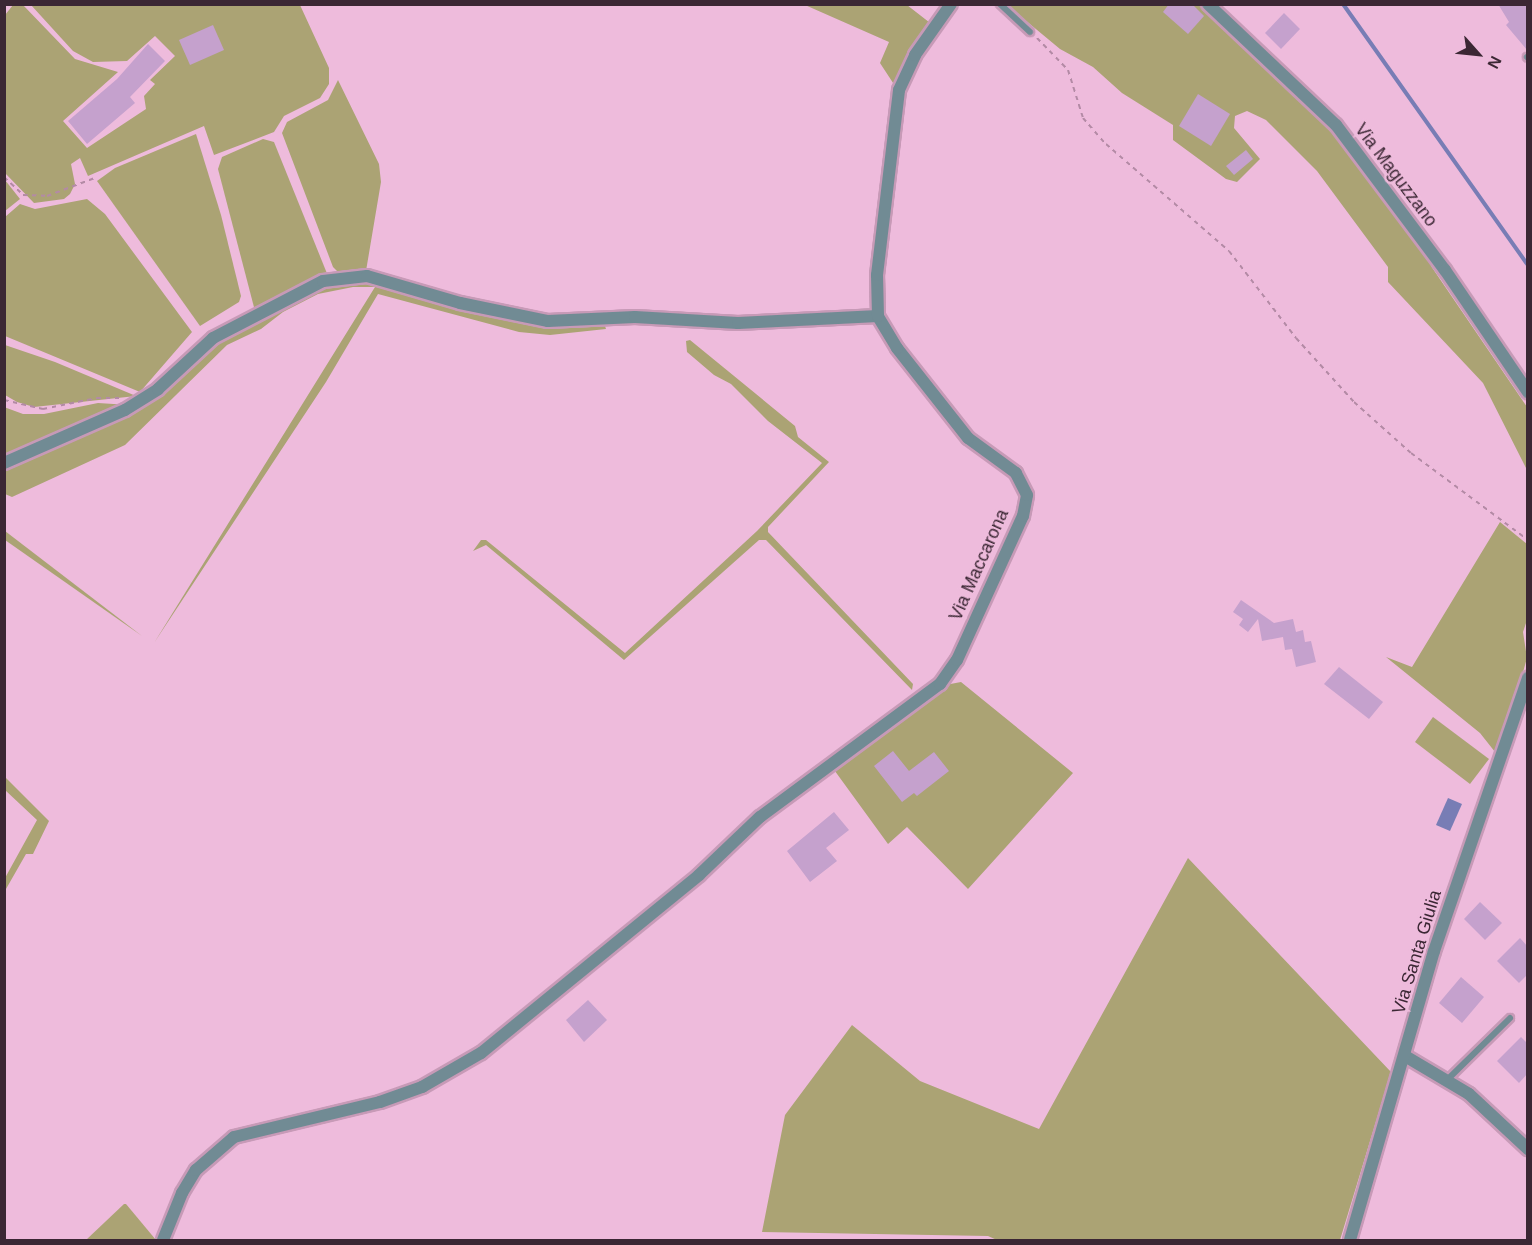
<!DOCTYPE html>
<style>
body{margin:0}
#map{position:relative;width:1532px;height:1245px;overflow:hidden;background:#eebbdc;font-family:Arial,sans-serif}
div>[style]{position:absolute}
.green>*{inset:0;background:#aba374}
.water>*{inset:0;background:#787db5}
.stream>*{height:4px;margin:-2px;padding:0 2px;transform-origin:2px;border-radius:2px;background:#787db5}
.building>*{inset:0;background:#c5a1cd}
.path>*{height:2px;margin-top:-1px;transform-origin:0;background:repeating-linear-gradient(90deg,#b38aa5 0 4.5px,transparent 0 9px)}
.roads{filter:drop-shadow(2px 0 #c79ab7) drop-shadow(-2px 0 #c79ab7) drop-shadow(0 2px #c79ab7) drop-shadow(0 -2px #c79ab7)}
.service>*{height:6px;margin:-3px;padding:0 3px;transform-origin:3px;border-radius:3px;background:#718b94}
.minor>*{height:12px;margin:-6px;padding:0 6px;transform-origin:6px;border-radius:6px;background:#718b94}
span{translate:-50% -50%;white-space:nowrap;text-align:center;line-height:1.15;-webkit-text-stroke:5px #eebbdc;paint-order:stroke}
.street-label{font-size:18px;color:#3b2734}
.frame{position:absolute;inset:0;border:6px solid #3b2734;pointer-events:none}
.north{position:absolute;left:1448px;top:24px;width:60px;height:60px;-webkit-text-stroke:4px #eebbdc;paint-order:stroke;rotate:117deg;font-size:16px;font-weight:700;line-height:24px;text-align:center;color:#3b2734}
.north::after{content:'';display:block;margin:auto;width:21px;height:27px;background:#3b2734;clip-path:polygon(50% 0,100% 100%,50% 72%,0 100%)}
</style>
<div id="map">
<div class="green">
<i style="clip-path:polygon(13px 5px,23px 5px,75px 59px,118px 72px,63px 121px,87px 148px,146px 109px,144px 96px,155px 84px,150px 80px,175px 56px,155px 36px,127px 61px,93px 62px,73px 51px,31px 5px,300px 5px,329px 68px,329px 84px,320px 98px,284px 116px,274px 132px,214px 155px,204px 126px,88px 176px,80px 158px,71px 164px,75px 184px,70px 194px,64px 199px,34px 203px,5px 173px,5px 15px)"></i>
<i style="clip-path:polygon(805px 5px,907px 5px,934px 26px,897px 89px,880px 63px,889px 42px)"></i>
<i style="clip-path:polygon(1007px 5px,1206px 5px,1335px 126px,1443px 270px,1431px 266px,1527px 407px,1527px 470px,1483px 383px,1388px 282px,1388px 267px,1317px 171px,1266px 120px,1247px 111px,1235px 116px,1234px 128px,1260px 159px,1237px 182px,1226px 179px,1173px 140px,1173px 125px,1122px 93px,1093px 67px,1060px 49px)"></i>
<i style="clip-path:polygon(338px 80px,379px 164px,381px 182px,366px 271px,341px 275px,333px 267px,282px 133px,287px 122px,328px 100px)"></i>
<i style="clip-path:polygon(196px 134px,221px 215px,241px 296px,239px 302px,200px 326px,97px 181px,115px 168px)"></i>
<i style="clip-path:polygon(263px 139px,274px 142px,328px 276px,255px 311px,218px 169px,222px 157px)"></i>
<i style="clip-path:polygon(5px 180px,20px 199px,5px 211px,4px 211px)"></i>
<i style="clip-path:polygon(87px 199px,105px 214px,192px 332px,140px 392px,5px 336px,5px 217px,20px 204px,35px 209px)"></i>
<i style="clip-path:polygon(365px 281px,493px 317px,530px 323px,604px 323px,606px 329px,550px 335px,519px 332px,378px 294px,326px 382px,154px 643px,375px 287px,353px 287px,318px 294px,283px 312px,261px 329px,227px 345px,125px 445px,12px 497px,5px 494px,5px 466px,131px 411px,213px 345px,261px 315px,319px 289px)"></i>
<i style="clip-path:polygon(690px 340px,795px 426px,798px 437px,829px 462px,768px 527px,768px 532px,913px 684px,912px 690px,766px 540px,759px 540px,624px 660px,486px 545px,473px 551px,481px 540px,486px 540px,625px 653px,757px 531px,822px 463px,768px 421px,731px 384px,714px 375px,687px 352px,686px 341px)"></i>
<i style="clip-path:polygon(5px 345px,55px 362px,136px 396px,34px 407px,17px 402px,5px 395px)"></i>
<i style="clip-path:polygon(98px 403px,129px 405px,5px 459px,4px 407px,23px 414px,44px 414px)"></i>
<i style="clip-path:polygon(1500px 522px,1527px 544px,1527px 620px,1523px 632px,1527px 658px,1499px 757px,1480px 733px,1386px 657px,1412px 667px)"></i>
<i style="clip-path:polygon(5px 531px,142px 636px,5px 540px)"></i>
<i style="clip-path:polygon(961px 682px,1073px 773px,968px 889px,907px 827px,888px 844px,832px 767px,940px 686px)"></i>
<i style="clip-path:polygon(1433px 717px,1489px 759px,1470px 784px,1415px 742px)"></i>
<i style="clip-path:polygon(5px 777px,49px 821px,33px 854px,26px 854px,6px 889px,5px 901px,5px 878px,37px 820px,5px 790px)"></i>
<i style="clip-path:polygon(1188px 858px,1391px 1072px,1340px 1240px,997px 1240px,988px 1236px,762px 1232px,785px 1115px,852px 1025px,920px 1081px,1039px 1129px)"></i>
<i style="clip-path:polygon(126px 1204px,156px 1240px,86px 1240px,124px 1204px)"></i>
</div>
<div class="water">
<i style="clip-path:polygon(1448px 798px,1462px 804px,1450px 831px,1436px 825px)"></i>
</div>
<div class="stream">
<i style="left:1343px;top:4px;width:320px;rotate:54.7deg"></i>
</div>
<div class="building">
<i style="clip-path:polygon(1169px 4px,1192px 4px,1204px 16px,1188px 34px,1163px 12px)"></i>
<i style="clip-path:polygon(1498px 4px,1527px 4px,1527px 50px,1506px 25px,1509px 22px)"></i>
<i style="clip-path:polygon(1284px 13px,1300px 29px,1281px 49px,1265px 33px)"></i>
<i style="clip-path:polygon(213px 25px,224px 50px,190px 65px,179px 40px)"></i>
<i style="clip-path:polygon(148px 44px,165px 61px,130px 97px,135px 103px,87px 144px,68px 121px,117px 79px)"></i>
<i style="clip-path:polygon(1198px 94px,1230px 114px,1211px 146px,1179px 126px)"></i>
<i style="clip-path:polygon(1246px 150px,1253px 159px,1234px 175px,1226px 166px)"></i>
<i style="clip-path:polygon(1241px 600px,1274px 623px,1293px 619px,1296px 632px,1303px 630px,1305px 642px,1311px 641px,1316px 662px,1296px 667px,1292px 649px,1285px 650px,1283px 637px,1262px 641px,1258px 619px,1248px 632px,1239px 625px,1243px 619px,1233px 612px)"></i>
<i style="clip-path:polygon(1339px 667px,1383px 702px,1369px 719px,1324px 684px)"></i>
<i style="clip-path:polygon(893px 751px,909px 771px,934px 752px,949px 771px,917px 796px,914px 793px,902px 802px,874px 766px)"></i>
<i style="clip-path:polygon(834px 812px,849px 830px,826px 848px,837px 861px,810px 882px,787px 851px)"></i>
<i style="clip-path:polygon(1480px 902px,1502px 923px,1485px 940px,1464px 919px)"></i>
<i style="clip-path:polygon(1520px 938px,1527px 946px,1527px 975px,1519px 983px,1497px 961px)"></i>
<i style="clip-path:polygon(1461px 977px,1484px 997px,1462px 1023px,1439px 1003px)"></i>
<i style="clip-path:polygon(588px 1000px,607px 1020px,584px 1042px,566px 1020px)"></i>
<i style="clip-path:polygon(1521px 1037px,1527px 1043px,1527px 1074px,1519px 1083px,1497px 1061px)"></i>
</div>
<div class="path">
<i style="left:1037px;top:38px;width:45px;rotate:45.9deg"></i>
<i style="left:1068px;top:70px;width:50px;rotate:72.6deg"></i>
<i style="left:1083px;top:118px;width:35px;rotate:49deg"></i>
<i style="left:1106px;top:144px;width:163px;rotate:41deg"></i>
<i style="left:1229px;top:251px;width:110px;rotate:52.4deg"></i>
<i style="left:1296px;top:338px;width:86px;rotate:47.8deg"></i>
<i style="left:1354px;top:402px;width:76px;rotate:41.8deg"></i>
<i style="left:1411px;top:453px;width:146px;rotate:36.6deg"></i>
<i style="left:4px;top:177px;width:26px;rotate:43deg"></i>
<i style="left:23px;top:195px;width:24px;rotate:2deg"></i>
<i style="left:47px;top:196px;width:51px;rotate:-20.6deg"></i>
<i style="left:4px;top:400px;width:40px;rotate:13deg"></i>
<i style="left:43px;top:409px;width:55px;rotate:-11.5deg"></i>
<i style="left:97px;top:398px;width:22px"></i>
</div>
<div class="roads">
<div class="service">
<i style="left:1000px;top:4px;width:41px;rotate:43deg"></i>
<i style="left:1527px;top:57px;width:1px;rotate:45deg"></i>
<i style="left:1448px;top:1079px;width:87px;rotate:-44.5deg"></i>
</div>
<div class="minor">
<i style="left:1208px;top:4px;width:176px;rotate:43.4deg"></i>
<i style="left:1336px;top:125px;width:181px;rotate:53.1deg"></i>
<i style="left:1445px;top:270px;width:148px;rotate:55.8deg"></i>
<i style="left:4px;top:463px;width:132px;rotate:-23.7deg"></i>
<i style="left:125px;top:410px;width:39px;rotate:-32deg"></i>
<i style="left:158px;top:389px;width:75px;rotate:-42.8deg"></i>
<i style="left:213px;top:338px;width:124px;rotate:-27.4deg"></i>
<i style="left:323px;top:281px;width:44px;rotate:-6.5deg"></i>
<i style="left:367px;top:276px;width:97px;rotate:16.2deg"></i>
<i style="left:460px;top:303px;width:90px;rotate:11.6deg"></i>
<i style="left:548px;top:321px;width:87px;rotate:-2.6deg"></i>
<i style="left:635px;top:317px;width:103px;rotate:3.3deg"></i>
<i style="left:738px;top:323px;width:140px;rotate:-2.9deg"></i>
<i style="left:1405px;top:1056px;width:74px;rotate:30.7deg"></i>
<i style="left:1469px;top:1094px;width:81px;rotate:43deg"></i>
<i style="left:163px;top:1240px;width:51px;rotate:-68deg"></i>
<i style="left:182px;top:1193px;width:27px;rotate:-59deg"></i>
<i style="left:196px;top:1170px;width:50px;rotate:-41deg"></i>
<i style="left:234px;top:1137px;width:150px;rotate:-13.5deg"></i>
<i style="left:380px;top:1102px;width:45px;rotate:-19.7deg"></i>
<i style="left:422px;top:1087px;width:68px;rotate:-30deg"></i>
<i style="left:481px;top:1053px;width:281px;rotate:-39.2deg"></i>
<i style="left:699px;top:875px;width:84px;rotate:-43.6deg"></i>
<i style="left:760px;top:817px;width:224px;rotate:-36.5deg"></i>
<i style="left:940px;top:684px;width:29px;rotate:-55deg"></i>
<i style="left:957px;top:660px;width:158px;rotate:-65.4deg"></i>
<i style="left:1023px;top:516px;width:21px;rotate:-79deg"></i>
<i style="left:1027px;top:495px;width:25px;rotate:-117deg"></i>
<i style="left:1016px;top:473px;width:59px;rotate:-143.9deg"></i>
<i style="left:968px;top:438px;width:115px;rotate:-128.3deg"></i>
<i style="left:897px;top:348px;width:37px;rotate:-121deg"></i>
<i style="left:878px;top:316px;width:41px;rotate:-91.4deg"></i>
<i style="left:877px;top:275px;width:186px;rotate:-83.2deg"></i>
<i style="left:899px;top:90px;width:38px;rotate:-65deg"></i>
<i style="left:915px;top:55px;width:62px;rotate:-54.8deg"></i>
<i style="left:1350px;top:1240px;width:301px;rotate:-73.8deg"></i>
<i style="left:1434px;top:951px;width:289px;rotate:-71deg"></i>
</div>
</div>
<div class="street-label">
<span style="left:1396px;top:175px;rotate:53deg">Via Maguzzano</span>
<span style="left:979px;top:565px;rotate:-66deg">Via Maccarona</span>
<span style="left:1417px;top:952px;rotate:-73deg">Via Santa Giulia</span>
</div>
<div class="frame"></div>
<div class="north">N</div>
</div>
